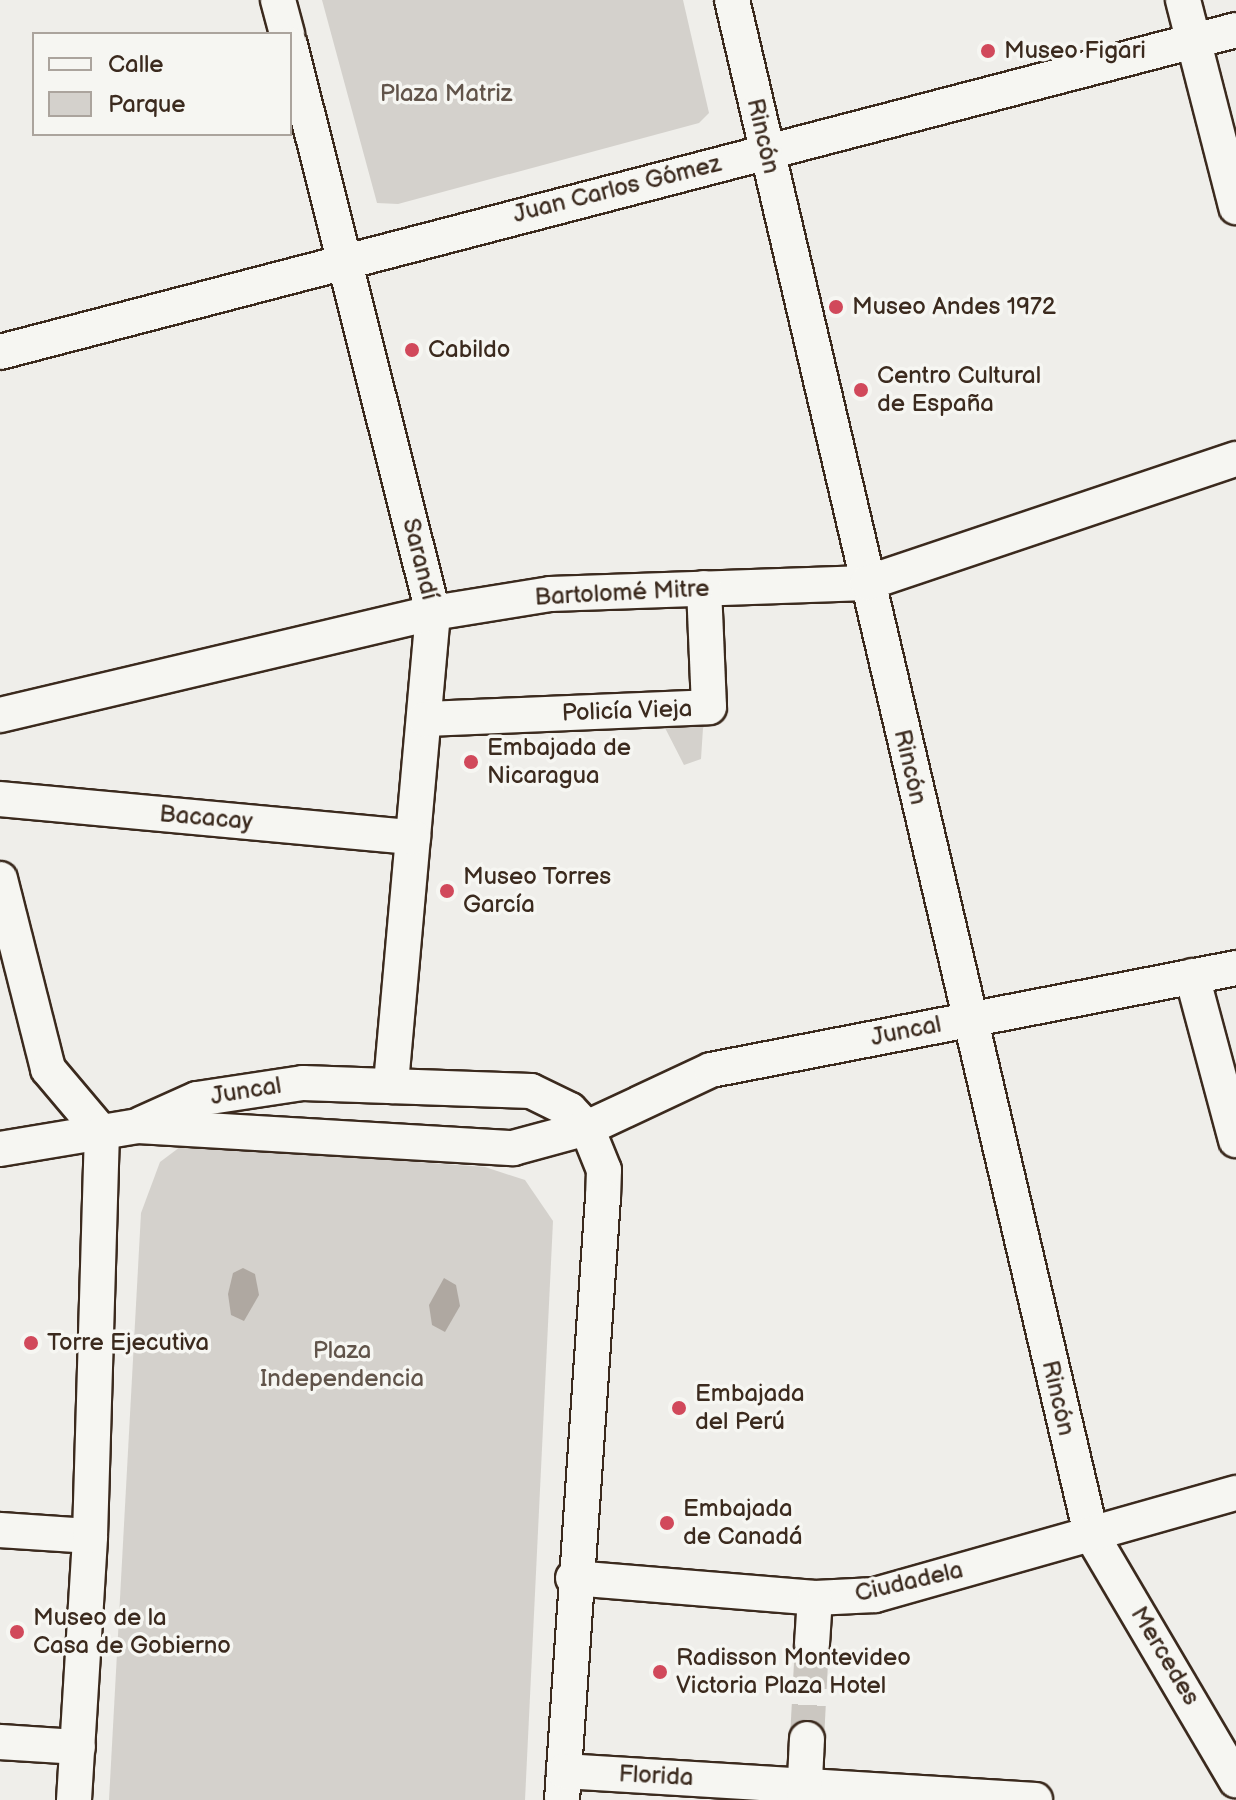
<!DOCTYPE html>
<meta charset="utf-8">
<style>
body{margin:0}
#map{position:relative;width:1236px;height:1800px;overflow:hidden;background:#efeeea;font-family:"Balsamiq Sans",sans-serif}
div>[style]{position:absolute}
.green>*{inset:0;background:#d4d1cc}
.water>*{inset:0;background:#afa8a1}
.minor-tunnel>*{height:34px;margin-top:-17px;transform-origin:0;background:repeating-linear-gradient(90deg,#cbc7c1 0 34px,transparent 0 51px)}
.roads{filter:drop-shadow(2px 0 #3b2a1e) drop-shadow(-2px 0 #3b2a1e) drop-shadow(0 2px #3b2a1e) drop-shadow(0 -2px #3b2a1e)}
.minor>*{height:34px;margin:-17px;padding:0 17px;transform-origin:17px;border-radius:17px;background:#f6f6f2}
.dots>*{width:22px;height:22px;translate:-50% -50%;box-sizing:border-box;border:4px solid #f6f6f2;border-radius:50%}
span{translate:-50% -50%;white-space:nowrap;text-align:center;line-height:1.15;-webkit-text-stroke:7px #f6f6f2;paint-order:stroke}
.poi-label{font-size:24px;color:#3b2a1e}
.left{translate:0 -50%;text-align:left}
.park-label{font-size:24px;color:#61544a}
.street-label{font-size:24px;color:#3b2a1e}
.legend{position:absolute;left:32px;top:32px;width:260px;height:104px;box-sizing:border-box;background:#f6f6f2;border:2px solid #aba49d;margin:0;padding:10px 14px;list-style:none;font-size:24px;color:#3b2a1e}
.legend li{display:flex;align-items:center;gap:16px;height:40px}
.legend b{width:40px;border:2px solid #aba49d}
</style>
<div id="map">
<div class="green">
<i style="clip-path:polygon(322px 0,683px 0,709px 113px,699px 123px,398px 204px,377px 203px)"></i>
<i style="clip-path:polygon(711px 719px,703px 728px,701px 759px,684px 765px,662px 722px)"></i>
<i style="clip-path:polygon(199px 1146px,485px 1167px,525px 1180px,553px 1221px,525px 1800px,109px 1800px,141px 1213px,160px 1162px,180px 1147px)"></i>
</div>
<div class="water">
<i style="clip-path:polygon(243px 1268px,255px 1274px,259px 1295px,244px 1321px,231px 1315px,228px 1294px,233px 1273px)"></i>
<i style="clip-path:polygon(444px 1278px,456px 1285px,460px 1306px,445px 1332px,432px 1325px,429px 1305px)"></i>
</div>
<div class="minor-tunnel">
<i style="left:807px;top:1739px;width:95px;rotate:-87deg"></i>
</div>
<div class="roads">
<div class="minor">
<i style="left:278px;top:0;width:35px;rotate:75deg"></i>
<i style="left:732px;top:0;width:1575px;rotate:76.83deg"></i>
<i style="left:1091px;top:1534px;width:286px;rotate:59.5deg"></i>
<i style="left:1183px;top:0;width:214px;rotate:75.6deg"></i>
<i style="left:290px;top:45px;width:586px;rotate:75.87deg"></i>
<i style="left:433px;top:613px;width:475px;rotate:95.1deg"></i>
<i style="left:0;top:352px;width:1277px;rotate:-14.6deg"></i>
<i style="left:0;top:715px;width:445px;rotate:-13.3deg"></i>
<i style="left:433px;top:613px;width:119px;rotate:-9.2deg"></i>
<i style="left:550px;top:594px;width:317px;rotate:-2deg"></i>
<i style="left:867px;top:583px;width:389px;rotate:-18.6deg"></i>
<i style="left:425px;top:719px;width:284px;rotate:-2.4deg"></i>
<i style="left:709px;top:707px;width:119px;rotate:-92.4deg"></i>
<i style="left:0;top:799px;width:415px;rotate:5.3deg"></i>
<i style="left:0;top:879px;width:196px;rotate:75.8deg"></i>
<i style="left:48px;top:1069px;width:84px;rotate:49.8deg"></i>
<i style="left:1192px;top:976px;width:170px;rotate:75deg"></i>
<i style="left:141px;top:1124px;width:61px;rotate:-24.1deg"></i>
<i style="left:197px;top:1099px;width:107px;rotate:-8.6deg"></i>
<i style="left:303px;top:1083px;width:228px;rotate:2deg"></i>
<i style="left:531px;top:1091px;width:43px;rotate:26deg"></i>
<i style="left:570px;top:1110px;width:25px;rotate:47deg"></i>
<i style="left:587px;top:1128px;width:45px;rotate:68deg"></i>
<i style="left:604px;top:1170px;width:27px;rotate:92deg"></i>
<i style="left:603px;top:1197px;width:604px;rotate:93.89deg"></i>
<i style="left:0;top:1149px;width:140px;rotate:-9.5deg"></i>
<i style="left:138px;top:1126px;width:376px;rotate:3.4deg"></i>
<i style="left:513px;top:1148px;width:77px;rotate:-15.1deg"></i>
<i style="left:587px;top:1128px;width:137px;rotate:-25.1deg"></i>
<i style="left:711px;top:1070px;width:535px;rotate:-10.99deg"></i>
<i style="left:0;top:1530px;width:90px;rotate:3.8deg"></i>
<i style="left:573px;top:1578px;width:243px;rotate:4.7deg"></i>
<i style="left:815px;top:1598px;width:60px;rotate:-2.9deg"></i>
<i style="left:875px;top:1595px;width:375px;rotate:-15.8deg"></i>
<i style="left:812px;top:1644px;width:46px;rotate:-86.3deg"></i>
<i style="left:0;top:1742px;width:78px;rotate:3.7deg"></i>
<i style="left:564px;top:1771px;width:472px;rotate:3.5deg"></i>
<i style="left:74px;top:1800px;width:264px;rotate:-86.5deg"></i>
<i style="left:90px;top:1536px;width:403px;rotate:-88.3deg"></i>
<i style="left:804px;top:1800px;width:61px;rotate:-87.2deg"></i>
</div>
</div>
<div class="dots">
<i style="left:988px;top:51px;background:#d1495b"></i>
<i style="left:836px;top:307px;background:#d1495b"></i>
<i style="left:412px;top:350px;background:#d1495b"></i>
<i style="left:861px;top:390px;background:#d1495b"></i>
<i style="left:471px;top:762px;background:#d1495b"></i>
<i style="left:447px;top:891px;background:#d1495b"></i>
<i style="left:31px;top:1343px;background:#d1495b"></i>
<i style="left:679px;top:1408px;background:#d1495b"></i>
<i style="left:667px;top:1523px;background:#d1495b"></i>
<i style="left:17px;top:1632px;background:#d1495b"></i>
<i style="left:660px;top:1672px;background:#d1495b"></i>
</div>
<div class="poi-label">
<span class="left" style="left:1004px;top:51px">Museo Figari</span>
<span class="left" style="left:852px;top:307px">Museo Andes 1972</span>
<span class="left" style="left:428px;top:350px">Cabildo</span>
<span class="left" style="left:877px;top:390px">Centro Cultural<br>de España</span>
<span class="left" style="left:487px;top:762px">Embajada de<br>Nicaragua</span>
<span class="left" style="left:463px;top:891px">Museo Torres<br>García</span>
<span class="left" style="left:47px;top:1343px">Torre Ejecutiva</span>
<span class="left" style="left:695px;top:1408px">Embajada<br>del Perú</span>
<span class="left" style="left:683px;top:1523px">Embajada<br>de Canadá</span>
<span class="left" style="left:33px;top:1632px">Museo de la<br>Casa de Gobierno</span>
<span class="left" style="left:676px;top:1672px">Radisson Montevideo<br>Victoria Plaza Hotel</span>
</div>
<div class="park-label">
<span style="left:446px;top:94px">Plaza Matriz</span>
<span style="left:342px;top:1365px">Plaza<br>Independencia</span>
</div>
<div class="street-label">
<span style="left:763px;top:136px;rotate:77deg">Rincón</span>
<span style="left:617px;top:189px;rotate:-14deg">Juan Carlos Gómez</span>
<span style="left:420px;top:559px;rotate:76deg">Sarandí</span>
<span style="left:622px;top:593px;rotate:-3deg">Bartolomé Mitre</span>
<span style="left:627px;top:711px;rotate:-2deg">Policía Vieja</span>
<span style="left:910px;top:767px;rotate:77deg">Rincón</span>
<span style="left:206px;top:818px;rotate:5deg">Bacacay</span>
<span style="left:906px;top:1031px;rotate:-11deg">Juncal</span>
<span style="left:246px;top:1091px;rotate:-9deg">Juncal</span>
<span style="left:1058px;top:1398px;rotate:77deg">Rincón</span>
<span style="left:909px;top:1582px;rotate:-13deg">Ciudadela</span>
<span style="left:1165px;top:1656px;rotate:59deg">Mercedes</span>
<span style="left:656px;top:1776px;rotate:3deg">Florida</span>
</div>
<ul class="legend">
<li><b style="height:10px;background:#f6f6f2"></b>Calle</li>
<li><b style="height:22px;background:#d4d1cc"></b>Parque</li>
</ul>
</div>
